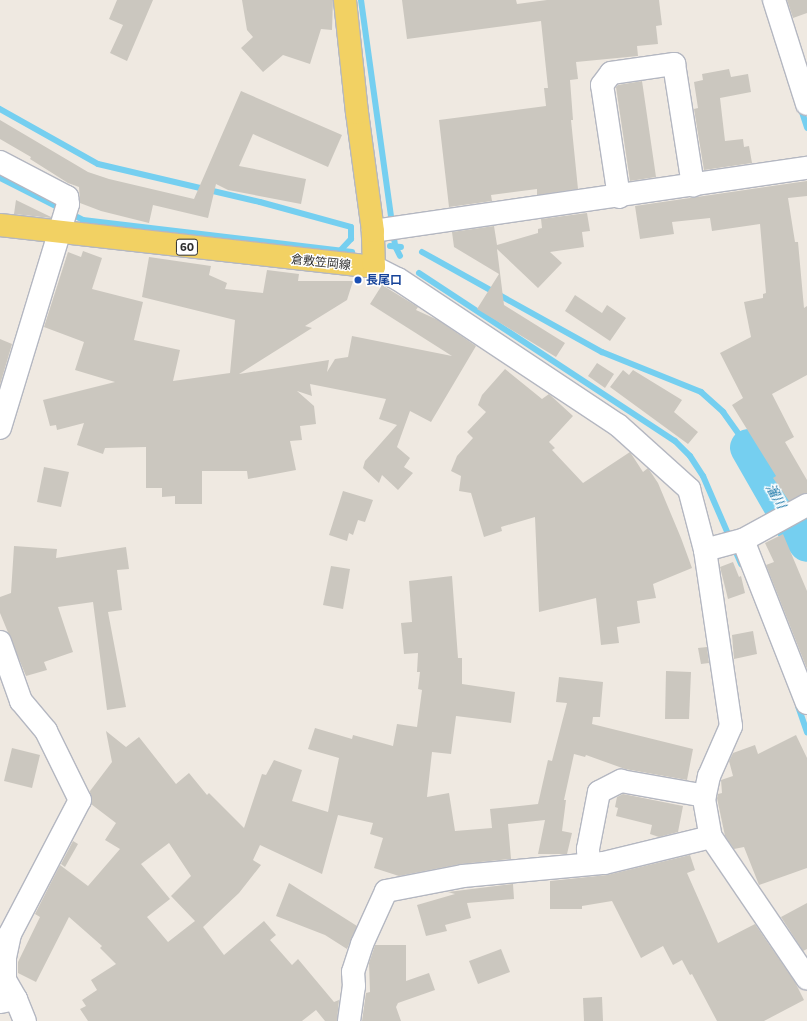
<!DOCTYPE html>
<meta charset="utf-8">
<style>
body{margin:0}
#map{position:relative;width:807px;height:1021px;overflow:hidden;background:#efe9e1;font-family:Commissioner,"Noto Sans JP",sans-serif}
div>[style]{position:absolute}
.stream>*{height:6px;margin:-3px;padding:0 3px;transform-origin:3px;border-radius:3px;background:#75cff0}
.river>*{height:37px;margin:-18.5px;padding:0 18.5px;transform-origin:18.5px;border-radius:18.5px;background:#75cff0}
.building>*{inset:0;background:#cbc7bf}
.roads{filter:drop-shadow(1px 0 #b4b7c1) drop-shadow(-1px 0 #b4b7c1) drop-shadow(0 1px #b4b7c1) drop-shadow(0 -1px #b4b7c1)}
.street>*{height:22px;margin:-11px;padding:0 11px;transform-origin:11px;border-radius:11px;background:#fff}
.primary>*{height:22px;margin:-11px;padding:0 11px;transform-origin:11px;border-radius:11px;background:#f2d163}
.dots>*{width:11px;height:11px;translate:-50% -50%;box-sizing:border-box;border:2px solid #fff;border-radius:50%}
span{translate:-50% -50%;white-space:nowrap;text-align:center;line-height:1.15;-webkit-text-stroke:3px #fff;paint-order:stroke}
.shield-label span{padding:1px 3px;background:#fff;border:1px solid;border-radius:3px;-webkit-text-stroke-width:0}
.shield-label{font-size:11px;color:#2e2e2e;font-weight:700}
.street-label{font-size:12px;color:#2e2e2e}
.transit-label{font-size:12px;color:#164399;font-weight:700}
.left{translate:0 -50%;text-align:left}
.water-label{font-size:13px;color:#0d6fa3;font-style:italic}
</style>
<div id="map">
<div class="stream">
<i style="left:361px;top:0;width:248px;rotate:82.1deg"></i>
<i style="left:395px;top:246px;width:11px;rotate:63deg"></i>
<i style="left:800px;top:106px;width:23px;rotate:72deg"></i>
<i style="left:0;top:109px;width:112px;rotate:29.3deg"></i>
<i style="left:98px;top:164px;width:166px;rotate:13.2deg"></i>
<i style="left:260px;top:202px;width:94px;rotate:15.4deg"></i>
<i style="left:351px;top:227px;width:12px;rotate:90deg"></i>
<i style="left:351px;top:239px;width:16px;rotate:133deg"></i>
<i style="left:0;top:178px;width:93px;rotate:26.8deg"></i>
<i style="left:83px;top:220px;width:271px;rotate:6.8deg"></i>
<i style="left:390px;top:246px;width:11px;rotate:5deg"></i>
<i style="left:422px;top:252px;width:206px;rotate:29.1deg"></i>
<i style="left:602px;top:352px;width:107px;rotate:22deg"></i>
<i style="left:701px;top:392px;width:30px;rotate:42deg"></i>
<i style="left:723px;top:412px;width:43px;rotate:54.5deg"></i>
<i style="left:419px;top:273px;width:306px;rotate:33.3deg"></i>
<i style="left:675px;top:441px;width:21px;rotate:45deg"></i>
<i style="left:690px;top:456px;width:24px;rotate:57deg"></i>
<i style="left:703px;top:476px;width:96px;rotate:66.6deg"></i>
<i style="left:798px;top:706px;width:28px;rotate:71deg"></i>
</div>
<div class="river">
<i style="left:748px;top:447px;width:86px;rotate:60.2deg"></i>
<i style="left:791px;top:522px;width:26px;rotate:53deg"></i>
</div>
<div class="building">
<i style="clip-path:polygon(117px 0,153px 0,127px 61px,110px 53px,123px 25px,109px 19px)"></i>
<i style="clip-path:polygon(242px 0,333px 0,332px 30px,321px 29px,310px 64px,283px 55px,263px 72px,241px 48px,253px 37px,247px 30px)"></i>
<i style="clip-path:polygon(402px 0,516px 0,517px 4px,547px 0,659px 0,662px 25px,656px 26px,658px 44px,637px 46px,638px 56px,576px 62px,578px 79px,570px 80px,573px 120px,571px 120px,578px 189px,537px 195px,537px 189px,491px 195px,492px 201px,449px 207px,439px 120px,546px 106px,544px 88px,548px 88px,541px 21px,407px 39px)"></i>
<i style="clip-path:polygon(787px 0,807px 0,807px 13px,793px 18px)"></i>
<i style="clip-path:polygon(729px 69px,731px 77px,748px 74px,751px 92px,720px 98px,725px 141px,743px 139px,744px 147px,749px 146px,752px 163px,704px 170px,694px 109px,698px 108px,694px 82px,703px 80px,702px 74px)"></i>
<i style="clip-path:polygon(642px 81px,656px 177px,630px 181px,616px 87px,618px 85px)"></i>
<i style="clip-path:polygon(241px 91px,342px 135px,328px 167px,253px 134px,239px 166px,306px 179px,301px 204px,228px 190px,216px 184px,208px 218px,153px 205px,149px 223px,101px 211px,80px 203px,79px 187px,68px 183px,30px 159px,31px 157px,0 139px,0 120px,88px 172px,109px 179px,194px 199px)"></i>
<i style="clip-path:polygon(807px 181px,807px 196px,788px 198px,795px 242px,798px 242px,804px 308px,807px 306px,807px 375px,772px 394px,794px 437px,785px 442px,807px 480px,807px 493px,789px 501px,773px 478px,776px 476px,732px 405px,743px 398px,720px 353px,751px 337px,744px 302px,763px 298px,763px 294px,766px 293px,760px 224px,712px 231px,710px 218px,672px 222px,674px 234px,640px 239px,635px 206px)"></i>
<i style="clip-path:polygon(16px 200px,51px 217px,51px 218px,14px 214px)"></i>
<i style="clip-path:polygon(587px 213px,590px 231px,582px 232px,584px 247px,550px 252px,562px 263px,538px 288px,497px 249px,504px 305px,565px 343px,556px 357px,477px 309px,499px 274px,454px 247px,452px 232px,494px 226px,497px 245px,538px 233px,538px 229px,542px 228px,541px 219px)"></i>
<i style="clip-path:polygon(83px 251px,102px 258px,92px 289px,143px 302px,134px 340px,180px 350px,173px 381px,230px 373px,235px 320px,142px 297px,149px 257px,211px 266px,209px 275px,227px 283px,225px 289px,263px 293px,267px 270px,299px 274px,298px 281px,353px 281px,347px 300px,305px 326px,312px 328px,239px 374px,329px 360px,327px 372px,335px 359px,348px 357px,352px 336px,452px 356px,370px 304px,382px 285px,418px 307px,416px 310px,438px 320px,476px 346px,431px 422px,410px 411px,397px 447px,410px 458px,404px 467px,413px 473px,398px 490px,382px 475px,379px 483px,363px 468px,365px 461px,397px 425px,379px 419px,386px 399px,310px 384px,312px 396px,297px 391px,314px 406px,316px 424px,300px 426px,302px 440px,290px 441px,296px 470px,248px 479px,247px 471px,202px 471px,202px 504px,175px 504px,175px 496px,162px 497px,162px 488px,146px 488px,146px 447px,105px 448px,103px 454px,77px 445px,84px 423px,57px 430px,56px 425px,50px 426px,43px 400px,115px 382px,75px 370px,84px 342px,44px 327px,68px 252px,81px 257px)"></i>
<i style="clip-path:polygon(575px 295px,602px 313px,607px 305px,626px 318px,610px 341px,565px 311px)"></i>
<i style="clip-path:polygon(0 339px,12px 344px,0 385px)"></i>
<i style="clip-path:polygon(597px 363px,614px 374px,605px 388px,588px 376px)"></i>
<i style="clip-path:polygon(505px 369px,542px 399px,549px 394px,573px 416px,549px 442px,555px 448px,552px 450px,583px 483px,630px 452px,643px 472px,648px 468px,658px 483px,681px 538px,692px 568px,653px 584px,656px 598px,637px 601px,640px 623px,617px 627px,619px 643px,601px 645px,596px 598px,539px 612px,535px 517px,501px 527px,502px 531px,484px 537px,471px 493px,459px 491px,461px 476px,451px 471px,457px 456px,473px 438px,467px 432px,486px 412px,478px 405px,482px 395px)"></i>
<i style="clip-path:polygon(623px 370px,629px 375px,633px 370px,682px 400px,674px 412px,698px 432px,688px 444px,610px 387px)"></i>
<i style="clip-path:polygon(44px 467px,69px 472px,61px 507px,37px 502px)"></i>
<i style="clip-path:polygon(343px 491px,373px 500px,365px 522px,358px 520px,353px 535px,349px 533px,347px 541px,329px 535px)"></i>
<i style="clip-path:polygon(783px 534px,807px 591px,807px 669px,766px 565px,774px 562px,765px 543px)"></i>
<i style="clip-path:polygon(14px 546px,57px 549px,56px 558px,126px 547px,129px 569px,117px 570px,122px 610px,108px 612px,126px 707px,107px 710px,93px 602px,58px 607px,73px 652px,44px 662px,47px 670px,26px 676px,0 613px,0 597px,11px 593px)"></i>
<i style="clip-path:polygon(733px 562px,739px 577px,741px 576px,745px 593px,728px 599px,720px 567px)"></i>
<i style="clip-path:polygon(331px 566px,350px 569px,343px 609px,323px 605px)"></i>
<i style="clip-path:polygon(evenodd,452px 576px,458px 658px,462px 658px,462px 684px,515px 692px,511px 723px,456px 716px,451px 754px,432px 752px,427px 797px,449px 793px,455px 831px,492px 828px,490px 809px,538px 804px,548px 760px,552px 761px,567px 703px,556px 702px,559px 677px,603px 682px,600px 717px,593px 717px,592px 724px,693px 749px,687px 780px,625px 769px,586px 755px,585px 757px,574px 754px,564px 800px,566px 800px,562px 831px,572px 833px,567px 854px,538px 854px,545px 820px,508px 824px,511px 859px,461px 864px,399px 876px,374px 868px,383px 838px,370px 834px,373px 823px,338px 815px,322px 874px,260px 845px,253px 860px,261px 865px,239px 893px,203px 927px,224px 955px,264px 921px,276px 935px,270px 940px,292px 965px,298px 959px,334px 1002px,339px 1000px,337px 1021px,325px 1021px,316px 1010px,302px 1021px,88px 1021px,80px 1009px,86px 1006px,82px 1000px,97px 990px,91px 980px,116px 964px,100px 948px,102px 946px,69px 917px,36px 982px,18px 973px,18px 962px,40px 917px,35px 914px,60px 865px,88px 886px,120px 849px,105px 840px,116px 823px,91px 804px,90px 791px,112px 762px,106px 731px,126px 747px,139px 737px,176px 784px,189px 773px,207px 795px,209px 793px,244px 828px,262px 774px,266px 775px,274px 760px,302px 770px,292px 801px,328px 812px,339px 758px,308px 749px,315px 728px,352px 739px,353px 735px,393px 746px,397px 724px,417px 727px,422px 690px,418px 689px,420px 672px,417px 672px,418px 653px,404px 654px,401px 623px,412px 622px,409px 581px,452px 576px,169px 843px,191px 876px,171px 896px,195px 921px,168px 942px,147px 917px,170px 899px,141px 864px,169px 843px)"></i>
<i style="clip-path:polygon(753px 631px,757px 654px,734px 659px,732px 635px)"></i>
<i style="clip-path:polygon(707px 647px,709px 663px,701px 664px,698px 648px)"></i>
<i style="clip-path:polygon(666px 671px,691px 672px,689px 719px,665px 719px)"></i>
<i style="clip-path:polygon(796px 735px,807px 758px,807px 868px,759px 885px,744px 847px,734px 849px,725px 836px,717px 798px,718px 794px,722px 793px,721px 780px,733px 776px,729px 761px,733px 753px,755px 745px,758px 754px)"></i>
<i style="clip-path:polygon(12px 748px,40px 755px,32px 788px,4px 781px)"></i>
<i style="clip-path:polygon(623px 794px,683px 806px,678px 832px,659px 837px,650px 834px,652px 825px,616px 816px,618px 808px,615px 807px,617px 797px)"></i>
<i style="clip-path:polygon(73px 841px,78px 844px,65px 867px,61px 864px)"></i>
<i style="clip-path:polygon(690px 855px,695px 870px,687px 873px,718px 943px,755px 924px,795px 982px,804px 1000px,764px 1021px,717px 1021px,692px 974px,690px 975px,682px 960px,673px 965px,663px 946px,641px 958px,612px 901px,582px 906px,582px 909px,550px 909px,550px 881px,607px 875px)"></i>
<i style="clip-path:polygon(289px 883px,357px 926px,347px 949px,325px 935px,276px 916px)"></i>
<i style="clip-path:polygon(513px 884px,514px 899px,467px 903px,471px 918px,445px 925px,447px 931px,426px 936px,417px 905px,455px 894px,448px 892px)"></i>
<i style="clip-path:polygon(807px 903px,807px 949px,803px 951px,781px 917px)"></i>
<i style="clip-path:polygon(375px 945px,406px 945px,406px 981px,429px 973px,435px 990px,398px 1003px,396px 1007px,401px 1021px,362px 1021px,366px 993px,370px 992px,369px 963px)"></i>
<i style="clip-path:polygon(501px 949px,510px 972px,478px 984px,469px 961px)"></i>
<i style="clip-path:polygon(602px 997px,603px 1021px,584px 1021px,583px 998px)"></i>
</div>
<div class="roads">
<div class="street">
<i style="left:774px;top:0;width:109px;rotate:72.4deg"></i>
<i style="left:0;top:162px;width:76px;rotate:27.6deg"></i>
<i style="left:67px;top:197px;width:7px;rotate:82deg"></i>
<i style="left:68px;top:204px;width:234px;rotate:106.9deg"></i>
<i style="left:619px;top:197px;width:113px;rotate:-98.6deg"></i>
<i style="left:602px;top:85px;width:15px;rotate:-53deg"></i>
<i style="left:611px;top:73px;width:64px;rotate:-8.1deg"></i>
<i style="left:674px;top:64px;width:123px;rotate:81.1deg"></i>
<i style="left:373px;top:231px;width:439px;rotate:-8.3deg"></i>
<i style="left:374px;top:267px;width:27px;rotate:27deg"></i>
<i style="left:398px;top:279px;width:264px;rotate:33.6deg"></i>
<i style="left:618px;top:425px;width:96px;rotate:42deg"></i>
<i style="left:689px;top:489px;width:63px;rotate:75.3deg"></i>
<i style="left:705px;top:550px;width:178px;rotate:81.6deg"></i>
<i style="left:731px;top:726px;width:55px;rotate:113.7deg"></i>
<i style="left:709px;top:776px;width:24px;rotate:102deg"></i>
<i style="left:704px;top:799px;width:39px;rotate:80deg"></i>
<i style="left:711px;top:837px;width:171px;rotate:55.8deg"></i>
<i style="left:743px;top:540px;width:175px;rotate:68.6deg"></i>
<i style="left:705px;top:550px;width:39px;rotate:-15deg"></i>
<i style="left:743px;top:540px;width:73px;rotate:-28.7deg"></i>
<i style="left:0;top:642px;width:63px;rotate:70.4deg"></i>
<i style="left:21px;top:701px;width:39px;rotate:50deg"></i>
<i style="left:46px;top:731px;width:77px;rotate:63.8deg"></i>
<i style="left:80px;top:800px;width:151px;rotate:117.6deg"></i>
<i style="left:10px;top:934px;width:24px;rotate:102deg"></i>
<i style="left:5px;top:957px;width:23px;rotate:90deg"></i>
<i style="left:5px;top:980px;width:22px;rotate:60deg"></i>
<i style="left:16px;top:999px;width:16px;rotate:169deg"></i>
<i style="left:589px;top:864px;width:15px;rotate:-94deg"></i>
<i style="left:588px;top:849px;width:58px;rotate:-79.1deg"></i>
<i style="left:599px;top:792px;width:25px;rotate:-27deg"></i>
<i style="left:621px;top:781px;width:85px;rotate:10.1deg"></i>
<i style="left:16px;top:999px;width:24px;rotate:68deg"></i>
<i style="left:349px;top:1021px;width:35px;rotate:-82deg"></i>
<i style="left:354px;top:986px;width:14px;rotate:-94deg"></i>
<i style="left:353px;top:972px;width:29px;rotate:-72deg"></i>
<i style="left:362px;top:944px;width:58px;rotate:-65.6deg"></i>
<i style="left:386px;top:891px;width:78px;rotate:-11deg"></i>
<i style="left:463px;top:876px;width:142px;rotate:-5.3deg"></i>
<i style="left:604px;top:863px;width:110px;rotate:-13.7deg"></i>
</div>
<div class="primary">
<i style="left:0;top:225px;width:376px;rotate:6.4deg"></i>
<i style="left:374px;top:267px;width:36px;rotate:-92deg"></i>
<i style="left:373px;top:231px;width:119px;rotate:-97.7deg"></i>
<i style="left:357px;top:113px;width:114px;rotate:-96.1deg"></i>
</div>
</div>
<div class="dots">
<i style="left:358px;top:280px;background:#1a4fb4"></i>
</div>
<div class="shield-label">
<span style="left:187px;top:247px">60</span>
</div>
<div class="street-label">
<span style="left:321px;top:262px;rotate:6deg">倉敷笠岡線</span>
</div>
<div class="transit-label">
<span class="left" style="left:366px;top:280px">長尾口</span>
</div>
<div class="water-label">
<span style="left:776px;top:496px;rotate:60deg">溜川</span>
</div>
</div>
